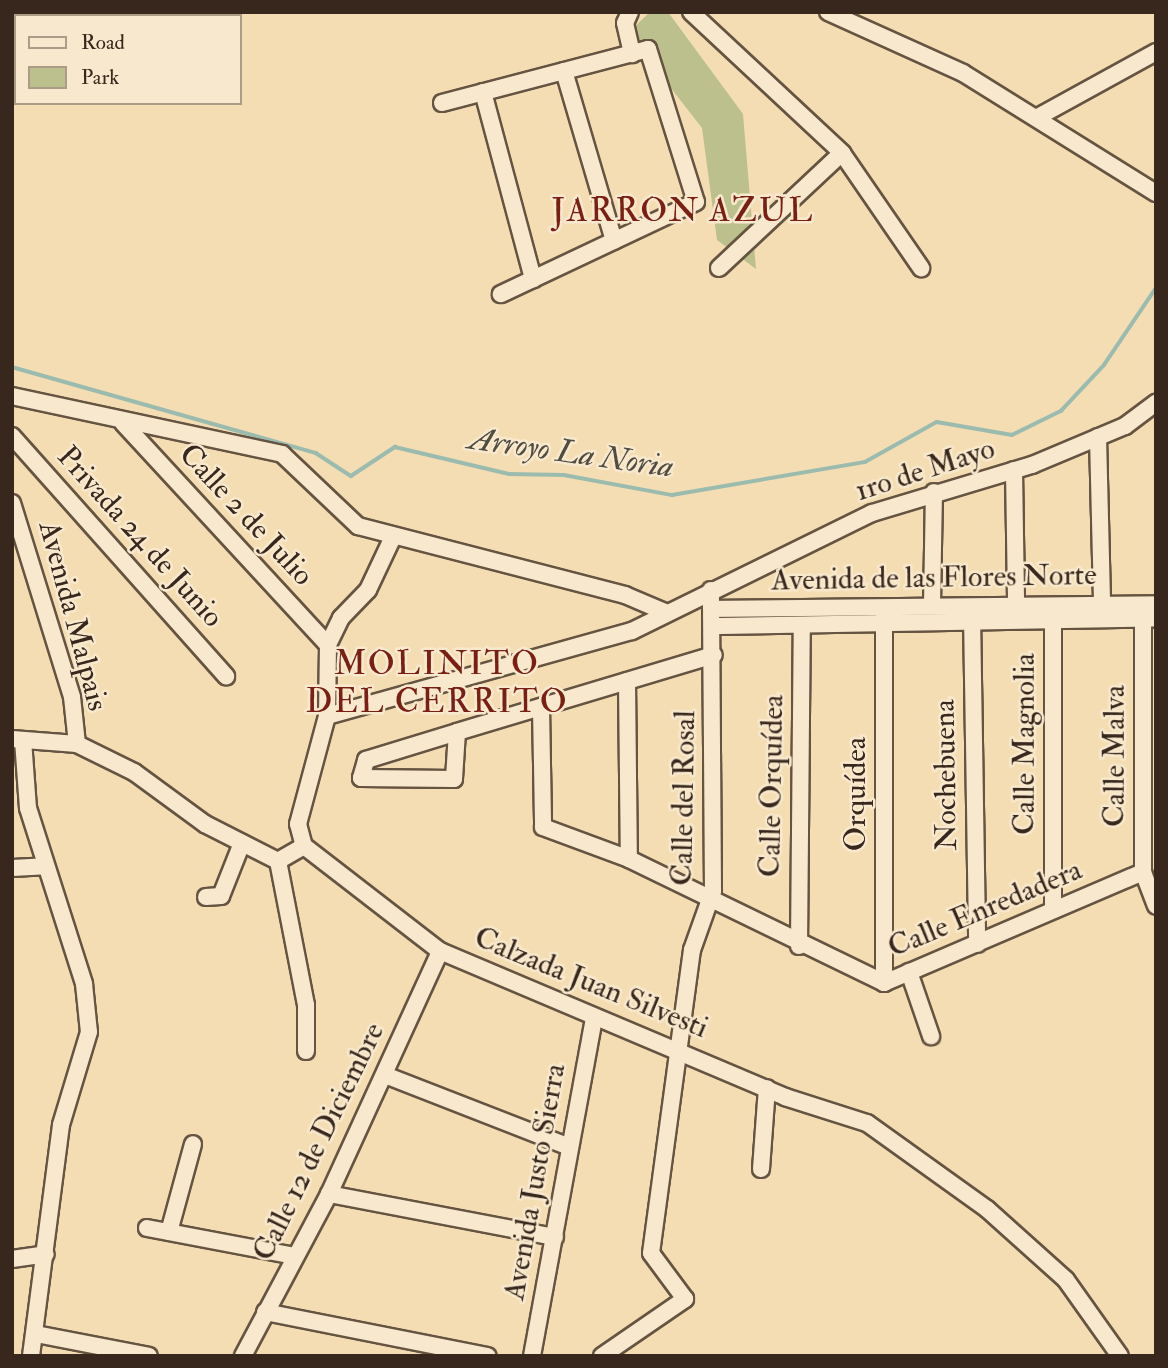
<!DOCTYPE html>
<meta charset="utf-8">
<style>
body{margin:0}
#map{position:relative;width:1168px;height:1368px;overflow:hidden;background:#f4ddb3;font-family:"IM FELL Double Pica",serif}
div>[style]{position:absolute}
.green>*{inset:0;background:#bcc08c}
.stream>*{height:3.5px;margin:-1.75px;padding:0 1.75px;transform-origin:1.75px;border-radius:1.75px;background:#9cbbaf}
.roads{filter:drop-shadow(2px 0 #665442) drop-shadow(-2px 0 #665442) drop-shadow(0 2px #665442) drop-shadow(0 -2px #665442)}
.minor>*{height:16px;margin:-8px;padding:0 8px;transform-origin:8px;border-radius:8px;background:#f8e9ce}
span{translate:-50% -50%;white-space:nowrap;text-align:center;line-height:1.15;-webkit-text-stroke:5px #f8e9ce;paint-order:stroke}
.street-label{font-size:30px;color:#37271c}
.water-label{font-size:32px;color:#504c41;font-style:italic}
.quarter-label{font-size:33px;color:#7a1f14;letter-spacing:2px}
.frame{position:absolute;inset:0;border:14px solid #37271c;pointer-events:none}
.legend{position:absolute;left:14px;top:14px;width:228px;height:91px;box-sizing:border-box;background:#f8e9ce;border:2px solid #ab9b87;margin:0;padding:9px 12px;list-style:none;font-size:21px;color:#37271c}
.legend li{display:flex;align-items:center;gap:14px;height:35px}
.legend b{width:35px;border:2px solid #ab9b87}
</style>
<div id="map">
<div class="green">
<i style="clip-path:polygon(650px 12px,668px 12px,743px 114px,756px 269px,717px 240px,702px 128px,628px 33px)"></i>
</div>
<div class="stream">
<i style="left:12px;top:367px;width:316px;rotate:15.8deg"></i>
<i style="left:316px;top:453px;width:42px;rotate:33.3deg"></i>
<i style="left:351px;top:476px;width:53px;rotate:-33.4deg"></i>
<i style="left:395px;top:447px;width:117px;rotate:13.3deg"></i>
<i style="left:509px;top:474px;width:55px;rotate:1deg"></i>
<i style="left:564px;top:475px;width:110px;rotate:10.5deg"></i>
<i style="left:672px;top:495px;width:196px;rotate:-9.7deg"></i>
<i style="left:865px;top:462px;width:82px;rotate:-29.1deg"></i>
<i style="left:937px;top:422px;width:76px;rotate:9.8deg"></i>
<i style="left:1012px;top:435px;width:55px;rotate:-26.1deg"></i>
<i style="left:1061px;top:411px;width:63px;rotate:-46.9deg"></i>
<i style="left:1104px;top:365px;width:93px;rotate:-56deg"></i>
</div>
<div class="roads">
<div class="minor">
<i style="left:630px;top:12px;width:12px;rotate:114deg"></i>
<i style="left:625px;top:23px;width:32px;rotate:77deg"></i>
<i style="left:691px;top:12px;width:207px;rotate:43deg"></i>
<i style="left:842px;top:153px;width:140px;rotate:55.5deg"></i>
<i style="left:828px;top:12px;width:148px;rotate:24.3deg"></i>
<i style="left:963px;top:73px;width:227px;rotate:31.9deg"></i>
<i style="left:564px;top:71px;width:177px;rotate:73.6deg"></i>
<i style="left:483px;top:92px;width:194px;rotate:75deg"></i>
<i style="left:442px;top:103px;width:213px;rotate:-14.7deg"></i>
<i style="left:648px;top:49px;width:160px;rotate:72.6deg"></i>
<i style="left:696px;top:202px;width:216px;rotate:154.7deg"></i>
<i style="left:1036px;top:118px;width:137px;rotate:-28.8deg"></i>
<i style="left:719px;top:268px;width:168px;rotate:-43.1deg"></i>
<i style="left:12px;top:396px;width:276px;rotate:12.1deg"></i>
<i style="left:282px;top:454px;width:105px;rotate:43.5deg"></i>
<i style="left:358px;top:526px;width:276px;rotate:14.5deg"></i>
<i style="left:625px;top:595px;width:43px;rotate:23deg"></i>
<i style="left:123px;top:423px;width:302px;rotate:47.3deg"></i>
<i style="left:12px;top:436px;width:322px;rotate:48.3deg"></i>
<i style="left:1098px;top:437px;width:167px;rotate:88.6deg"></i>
<i style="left:1014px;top:470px;width:134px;rotate:89.1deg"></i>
<i style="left:12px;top:503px;width:203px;rotate:72.8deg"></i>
<i style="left:72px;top:697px;width:47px;rotate:83.9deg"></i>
<i style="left:392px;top:539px;width:56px;rotate:115.2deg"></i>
<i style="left:368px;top:590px;width:39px;rotate:134deg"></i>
<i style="left:341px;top:618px;width:30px;rotate:116deg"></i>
<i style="left:328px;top:645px;width:71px;rotate:90.8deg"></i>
<i style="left:327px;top:716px;width:112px;rotate:105deg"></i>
<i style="left:298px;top:824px;width:23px;rotate:75deg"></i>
<i style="left:304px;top:846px;width:172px;rotate:37.7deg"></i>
<i style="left:440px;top:951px;width:375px;rotate:22.9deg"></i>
<i style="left:785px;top:1097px;width:86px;rotate:17.6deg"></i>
<i style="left:867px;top:1123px;width:148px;rotate:35.6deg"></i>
<i style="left:987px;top:1209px;width:106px;rotate:41.9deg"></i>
<i style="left:1066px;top:1280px;width:93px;rotate:54.6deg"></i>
<i style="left:932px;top:605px;width:113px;rotate:-89deg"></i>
<i style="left:714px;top:609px;width:442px;rotate:-0.6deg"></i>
<i style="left:1143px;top:609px;width:263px;rotate:90deg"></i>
<i style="left:1143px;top:872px;width:36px;rotate:69deg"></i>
<i style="left:972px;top:614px;width:330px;rotate:89.1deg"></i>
<i style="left:884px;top:618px;width:365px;rotate:90deg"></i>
<i style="left:714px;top:626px;width:442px;rotate:-1deg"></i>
<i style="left:627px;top:681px;width:178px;rotate:89.4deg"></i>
<i style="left:541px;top:707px;width:120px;rotate:89deg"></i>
<i style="left:543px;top:827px;width:92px;rotate:20.4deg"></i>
<i style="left:629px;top:859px;width:284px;rotate:25.9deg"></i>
<i style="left:884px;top:983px;width:282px;rotate:-23.2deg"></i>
<i style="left:327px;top:716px;width:317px;rotate:-15.6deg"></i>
<i style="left:632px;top:631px;width:267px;rotate:-26.2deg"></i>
<i style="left:872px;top:513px;width:167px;rotate:-16.7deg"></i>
<i style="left:1032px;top:465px;width:101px;rotate:-22.8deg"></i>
<i style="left:1125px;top:426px;width:39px;rotate:-37deg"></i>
<i style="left:457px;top:732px;width:268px;rotate:-16.7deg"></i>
<i style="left:457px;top:732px;width:47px;rotate:93.7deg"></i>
<i style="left:454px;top:779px;width:93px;rotate:-179.4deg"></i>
<i style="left:361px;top:778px;width:19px;rotate:-74deg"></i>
<i style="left:366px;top:760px;width:95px;rotate:-17.1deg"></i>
<i style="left:12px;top:739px;width:65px;rotate:4.4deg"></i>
<i style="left:77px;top:744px;width:64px;rotate:26.2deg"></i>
<i style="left:134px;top:772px;width:88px;rotate:36.2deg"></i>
<i style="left:205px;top:824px;width:82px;rotate:26.9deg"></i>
<i style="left:278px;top:861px;width:30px;rotate:-30deg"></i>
<i style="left:23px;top:740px;width:68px;rotate:85.8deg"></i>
<i style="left:28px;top:808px;width:185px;rotate:72.3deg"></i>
<i style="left:84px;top:984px;width:48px;rotate:84.1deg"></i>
<i style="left:89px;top:1032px;width:97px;rotate:106.8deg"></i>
<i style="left:61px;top:1125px;width:233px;rotate:97.4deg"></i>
<i style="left:278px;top:861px;width:147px;rotate:79deg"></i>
<i style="left:306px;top:1005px;width:46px;rotate:90deg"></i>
<i style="left:12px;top:868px;width:33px;rotate:-3deg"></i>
<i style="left:206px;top:897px;width:15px;rotate:-4deg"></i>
<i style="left:221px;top:896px;width:57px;rotate:-68.4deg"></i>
<i style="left:1053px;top:910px;width:291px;rotate:-90deg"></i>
<i style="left:799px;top:946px;width:319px;rotate:-89.5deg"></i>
<i style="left:909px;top:972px;width:68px;rotate:71deg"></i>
<i style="left:385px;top:1075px;width:195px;rotate:21.3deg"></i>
<i style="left:761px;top:1169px;width:81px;rotate:-85.8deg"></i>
<i style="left:329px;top:1194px;width:230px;rotate:10.8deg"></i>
<i style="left:147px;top:1228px;width:151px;rotate:10.7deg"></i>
<i style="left:169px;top:1232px;width:91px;rotate:-74.7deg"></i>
<i style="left:12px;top:1259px;width:34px;rotate:-8deg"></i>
<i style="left:265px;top:1312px;width:227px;rotate:11.2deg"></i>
<i style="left:36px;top:1334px;width:115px;rotate:11deg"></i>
<i style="left:243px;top:1356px;width:183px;rotate:-62deg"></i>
<i style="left:329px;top:1194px;width:267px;rotate:-65.4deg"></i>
<i style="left:532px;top:1356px;width:343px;rotate:-79.6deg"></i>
<i style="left:602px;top:1356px;width:101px;rotate:-34.5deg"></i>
<i style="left:685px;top:1299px;width:57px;rotate:-126.5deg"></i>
<i style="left:651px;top:1253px;width:306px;rotate:-82.3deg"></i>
<i style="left:692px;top:950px;width:63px;rotate:-70.4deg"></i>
<i style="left:713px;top:891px;width:301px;rotate:-90.4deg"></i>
</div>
</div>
<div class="street-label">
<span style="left:925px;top:470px;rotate:-18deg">1ro de Mayo</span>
<span style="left:246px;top:515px;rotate:47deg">Calle 2 de Julio</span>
<span style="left:140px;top:537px;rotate:48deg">Privada 24 de Junio</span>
<span style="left:934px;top:578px;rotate:-1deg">Avenida de las Flores Norte</span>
<span style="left:73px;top:616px;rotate:75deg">Avenida Malpais</span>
<span style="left:1025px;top:744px;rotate:-90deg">Calle Magnolia</span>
<span style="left:1115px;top:756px;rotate:-90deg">Calle Malva</span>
<span style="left:946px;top:775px;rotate:-91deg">Nochebuena</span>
<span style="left:772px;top:786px;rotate:-89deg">Calle Orquídea</span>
<span style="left:856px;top:794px;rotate:-90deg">Orquídea</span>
<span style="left:684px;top:798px;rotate:-89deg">Calle del Rosal</span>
<span style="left:985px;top:909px;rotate:-23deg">Calle Enredadera</span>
<span style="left:591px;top:983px;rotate:22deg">Calzada Juan Silvesti</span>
<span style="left:319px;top:1142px;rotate:-64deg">Calle 12 de Diciembre</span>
<span style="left:535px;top:1182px;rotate:-80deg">Avenida Justo Sierra</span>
</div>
<div class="water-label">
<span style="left:571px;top:453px;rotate:8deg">Arroyo La Noria</span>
</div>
<div class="quarter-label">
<span style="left:683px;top:211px">JARRON AZUL</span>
<span style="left:437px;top:683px">MOLINITO<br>DEL CERRITO</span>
</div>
<div class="frame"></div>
<ul class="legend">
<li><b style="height:9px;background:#f8e9ce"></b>Road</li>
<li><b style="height:19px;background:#bcc08c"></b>Park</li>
</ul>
</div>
